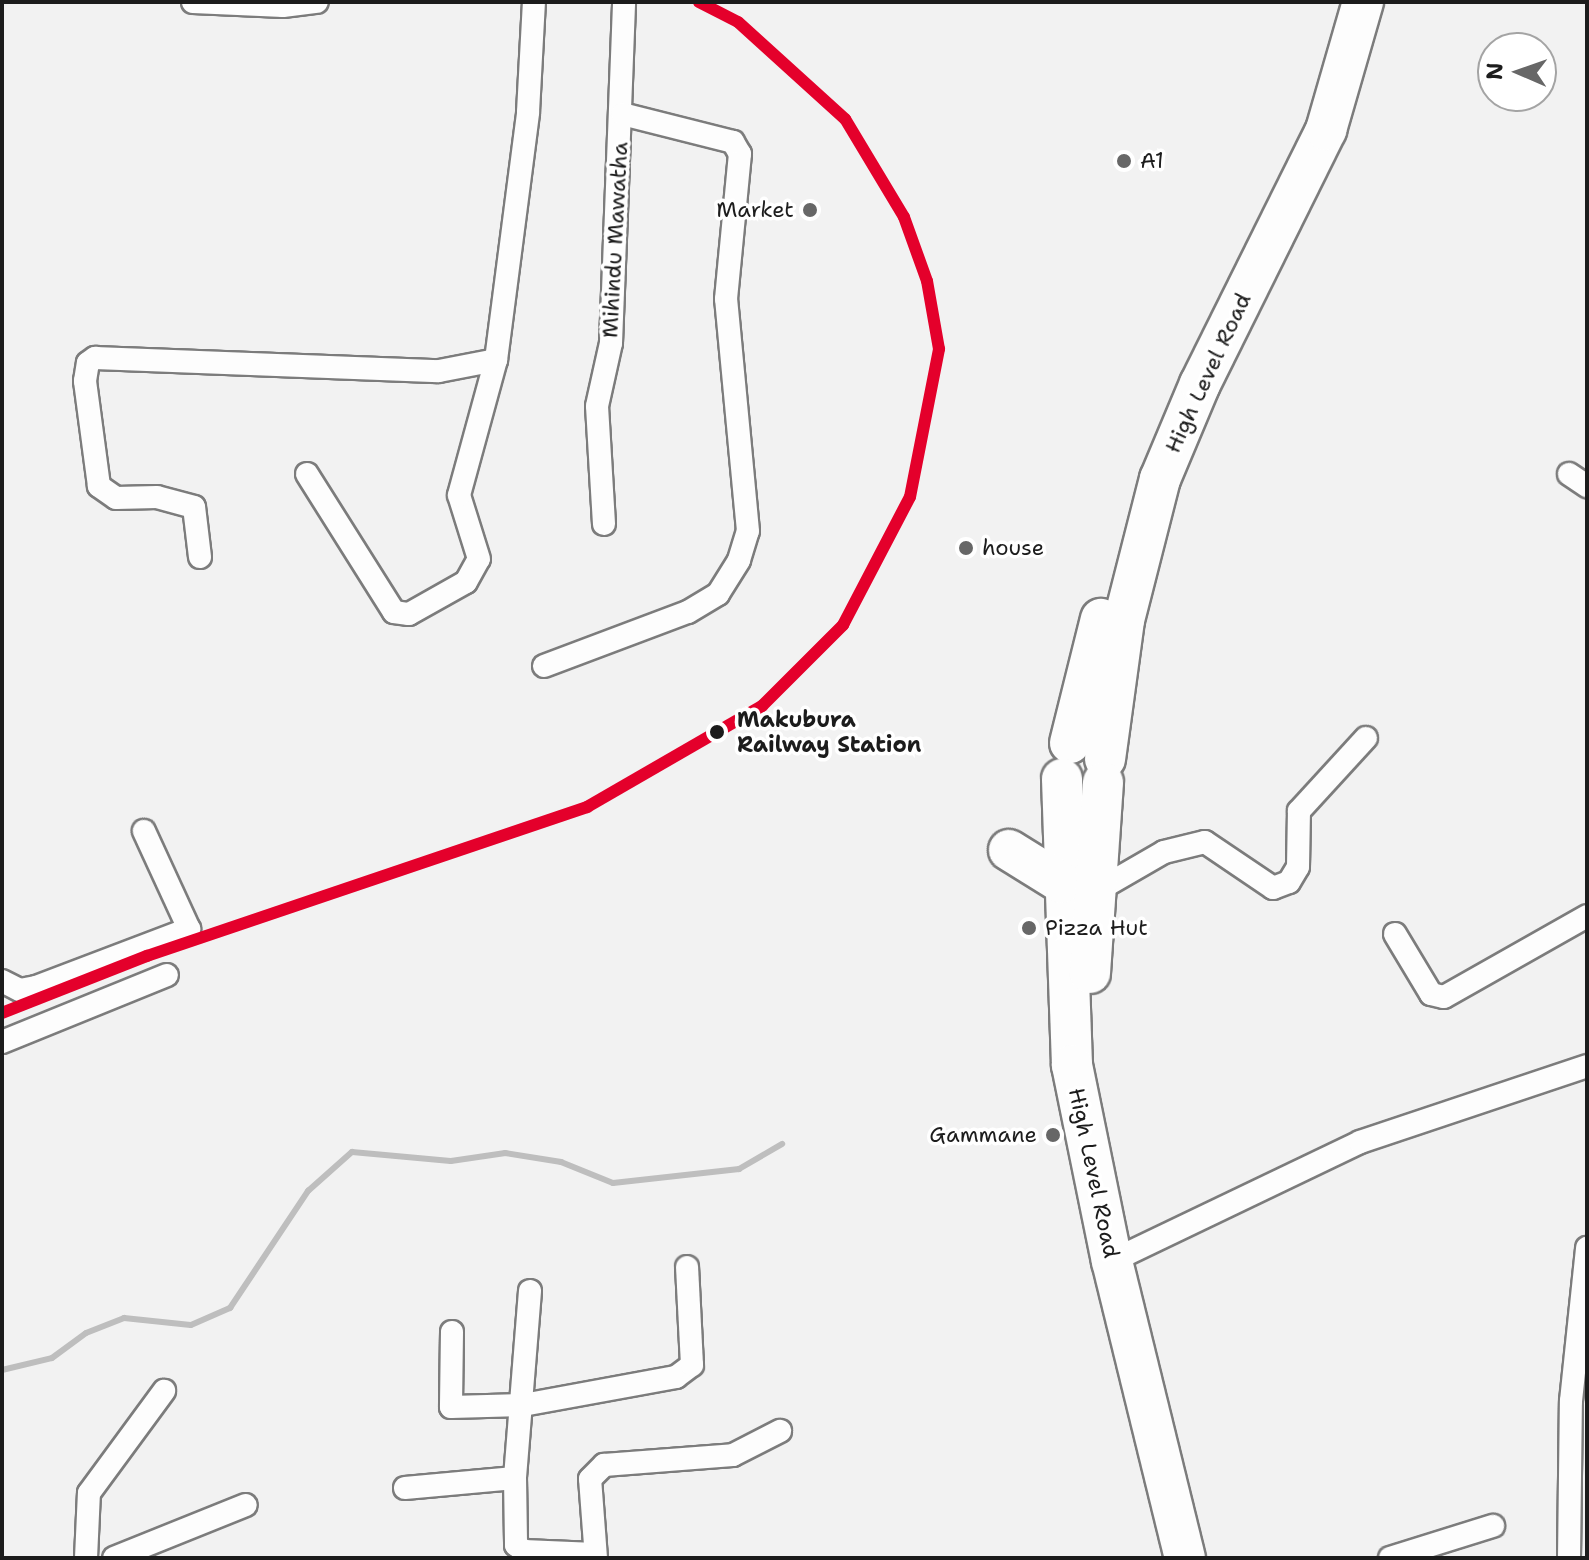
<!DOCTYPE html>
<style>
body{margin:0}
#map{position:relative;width:1589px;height:1560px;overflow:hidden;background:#f2f2f2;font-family:"Shantell Sans",sans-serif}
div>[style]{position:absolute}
.stream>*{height:6px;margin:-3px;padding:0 3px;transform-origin:3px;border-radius:3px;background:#bebebe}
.roads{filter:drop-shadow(2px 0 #7c7c7c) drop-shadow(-2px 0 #7c7c7c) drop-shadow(0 2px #7c7c7c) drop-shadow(0 -2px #7c7c7c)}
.street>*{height:22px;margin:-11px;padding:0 11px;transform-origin:11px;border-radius:11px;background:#fdfdfd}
.highway>*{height:40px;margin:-20px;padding:0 20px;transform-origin:20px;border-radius:20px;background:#fdfdfd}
.rail-1>*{height:12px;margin:-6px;padding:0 6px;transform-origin:6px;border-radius:6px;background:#e4002b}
.dots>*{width:22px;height:22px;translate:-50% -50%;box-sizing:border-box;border:4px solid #fff;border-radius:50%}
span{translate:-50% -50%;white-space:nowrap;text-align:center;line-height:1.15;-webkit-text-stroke:7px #fff;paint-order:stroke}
.poi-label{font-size:22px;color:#1c1c1c}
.left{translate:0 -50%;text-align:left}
.right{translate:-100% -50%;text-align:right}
.street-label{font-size:22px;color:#1c1c1c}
.stop-label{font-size:22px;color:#1c1c1c;font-weight:700}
.frame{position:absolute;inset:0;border:4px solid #1c1c1c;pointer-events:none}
.north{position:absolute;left:1477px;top:32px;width:80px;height:80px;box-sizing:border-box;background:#fff;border:2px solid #a4a4a4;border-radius:50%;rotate:272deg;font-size:22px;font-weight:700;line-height:32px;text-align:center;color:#1c1c1c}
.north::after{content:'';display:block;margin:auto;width:28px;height:36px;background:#676767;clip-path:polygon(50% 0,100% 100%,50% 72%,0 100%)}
</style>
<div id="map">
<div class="stream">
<i style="left:2px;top:1370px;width:51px;rotate:-13.5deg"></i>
<i style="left:52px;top:1358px;width:42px;rotate:-36.3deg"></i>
<i style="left:86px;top:1333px;width:41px;rotate:-21.5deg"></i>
<i style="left:124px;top:1318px;width:67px;rotate:6deg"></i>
<i style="left:191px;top:1325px;width:43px;rotate:-23.6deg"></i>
<i style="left:230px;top:1308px;width:141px;rotate:-56.3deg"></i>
<i style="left:308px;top:1191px;width:59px;rotate:-41.6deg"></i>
<i style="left:352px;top:1152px;width:99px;rotate:5.2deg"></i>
<i style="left:451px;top:1161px;width:55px;rotate:-8.4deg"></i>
<i style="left:505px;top:1153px;width:57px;rotate:9.1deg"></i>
<i style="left:561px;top:1162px;width:56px;rotate:22deg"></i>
<i style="left:613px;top:1183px;width:127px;rotate:-6.3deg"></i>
<i style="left:739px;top:1169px;width:50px;rotate:-30.2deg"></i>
</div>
<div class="roads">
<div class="street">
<i style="left:193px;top:2px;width:90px;rotate:2.5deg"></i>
<i style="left:283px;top:6px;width:34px;rotate:-7deg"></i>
<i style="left:307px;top:474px;width:163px;rotate:57.8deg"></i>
<i style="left:394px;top:612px;width:15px;rotate:8deg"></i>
<i style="left:409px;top:614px;width:65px;rotate:-29.3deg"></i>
<i style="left:466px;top:582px;width:26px;rotate:-61deg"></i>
<i style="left:479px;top:559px;width:67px;rotate:-107.4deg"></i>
<i style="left:459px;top:495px;width:140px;rotate:-74.7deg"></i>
<i style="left:1569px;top:474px;width:22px;rotate:34deg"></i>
<i style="left:604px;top:524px;width:118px;rotate:-93.4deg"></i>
<i style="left:597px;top:406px;width:65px;rotate:-77.5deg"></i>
<i style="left:611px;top:343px;width:341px;rotate:-87.8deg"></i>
<i style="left:200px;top:557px;width:50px;rotate:-96.8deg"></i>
<i style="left:194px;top:507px;width:38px;rotate:-165deg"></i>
<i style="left:157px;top:497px;width:41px;rotate:178.6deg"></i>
<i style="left:116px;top:498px;width:21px;rotate:-145deg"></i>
<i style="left:99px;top:486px;width:106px;rotate:-97.6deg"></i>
<i style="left:85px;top:381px;width:18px;rotate:-81deg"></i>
<i style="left:88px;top:363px;width:9px;rotate:-36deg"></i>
<i style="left:95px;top:358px;width:344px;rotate:2.2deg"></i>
<i style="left:439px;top:371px;width:58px;rotate:-10.9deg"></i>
<i style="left:496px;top:360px;width:250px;rotate:-82.6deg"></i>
<i style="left:528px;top:112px;width:110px;rotate:-86.9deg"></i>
<i style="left:544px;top:666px;width:154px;rotate:-20.6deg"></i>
<i style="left:688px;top:612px;width:35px;rotate:-31deg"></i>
<i style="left:718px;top:594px;width:40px;rotate:-58deg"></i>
<i style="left:739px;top:560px;width:30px;rotate:-73deg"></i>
<i style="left:748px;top:531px;width:233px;rotate:-95.4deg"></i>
<i style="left:726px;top:299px;width:146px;rotate:-84.5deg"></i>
<i style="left:740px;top:154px;width:14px;rotate:-120deg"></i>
<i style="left:733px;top:142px;width:114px;rotate:-165.8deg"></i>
<i style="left:1093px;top:893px;width:82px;rotate:-30deg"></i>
<i style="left:1164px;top:852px;width:42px;rotate:-13.7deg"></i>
<i style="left:1205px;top:842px;width:82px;rotate:34.1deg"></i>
<i style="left:1273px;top:888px;width:17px;rotate:-21deg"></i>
<i style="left:1289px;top:882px;width:17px;rotate:-59deg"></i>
<i style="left:1298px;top:867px;width:56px;rotate:-89deg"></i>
<i style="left:1299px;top:811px;width:99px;rotate:-47.5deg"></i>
<i style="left:1395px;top:934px;width:70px;rotate:59deg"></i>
<i style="left:1431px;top:994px;width:13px;rotate:13deg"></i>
<i style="left:1444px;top:997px;width:164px;rotate:-29.5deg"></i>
<i style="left:2px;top:981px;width:20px;rotate:27deg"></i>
<i style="left:20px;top:990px;width:16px;rotate:-11deg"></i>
<i style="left:36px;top:987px;width:164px;rotate:-20.8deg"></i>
<i style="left:189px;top:929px;width:108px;rotate:-114.7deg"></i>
<i style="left:2px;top:1042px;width:178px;rotate:-22.1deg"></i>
<i style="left:1112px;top:1261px;width:275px;rotate:-25.6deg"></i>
<i style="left:1360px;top:1142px;width:239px;rotate:-18.5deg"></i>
<i style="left:530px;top:1291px;width:188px;rotate:94.6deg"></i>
<i style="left:515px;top:1478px;width:67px;rotate:89.1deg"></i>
<i style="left:516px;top:1545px;width:10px;rotate:37deg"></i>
<i style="left:524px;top:1551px;width:71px;rotate:2.4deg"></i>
<i style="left:452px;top:1332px;width:75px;rotate:90.8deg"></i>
<i style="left:451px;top:1407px;width:72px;rotate:-1.6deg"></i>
<i style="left:523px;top:1405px;width:156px;rotate:-10.4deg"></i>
<i style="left:676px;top:1377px;width:20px;rotate:-37deg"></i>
<i style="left:692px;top:1365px;width:98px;rotate:-92.9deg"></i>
<i style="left:405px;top:1488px;width:110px;rotate:-5.2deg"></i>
<i style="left:86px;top:1558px;width:65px;rotate:-87.4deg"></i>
<i style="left:89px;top:1493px;width:127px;rotate:-53.7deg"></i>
<i style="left:114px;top:1558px;width:142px;rotate:-21.9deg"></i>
<i style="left:596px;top:1558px;width:79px;rotate:-94.3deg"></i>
<i style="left:590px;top:1479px;width:20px;rotate:-45deg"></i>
<i style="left:604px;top:1465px;width:129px;rotate:-4.4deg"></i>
<i style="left:733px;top:1455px;width:53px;rotate:-27.1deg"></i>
<i style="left:1390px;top:1558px;width:108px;rotate:-17.3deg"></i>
<i style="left:1569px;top:1558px;width:157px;rotate:-89.3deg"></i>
<i style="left:1571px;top:1401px;width:154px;rotate:-84deg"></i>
</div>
<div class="highway">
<i style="left:1070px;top:743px;width:128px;rotate:-76deg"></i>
<i style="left:1105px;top:759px;width:140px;rotate:-82.2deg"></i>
<i style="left:1124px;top:620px;width:146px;rotate:-75.7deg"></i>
<i style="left:1160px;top:479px;width:103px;rotate:-67.2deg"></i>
<i style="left:1200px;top:384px;width:284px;rotate:-63.6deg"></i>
<i style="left:1326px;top:130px;width:133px;rotate:-73.9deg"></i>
<i style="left:1062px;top:779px;width:286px;rotate:88deg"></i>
<i style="left:1072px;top:1065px;width:200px;rotate:78.5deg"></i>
<i style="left:1112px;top:1261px;width:306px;rotate:76.2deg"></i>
<i style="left:1009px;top:850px;width:62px;rotate:31.9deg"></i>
<i style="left:1090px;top:973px;width:191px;rotate:-86.1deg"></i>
</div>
</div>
<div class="rail-1">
<i style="left:2px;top:1013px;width:156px;rotate:-21.5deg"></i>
<i style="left:147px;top:956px;width:465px;rotate:-18.7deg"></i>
<i style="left:587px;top:807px;width:202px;rotate:-30deg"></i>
<i style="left:762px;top:706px;width:115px;rotate:-45deg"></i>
<i style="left:843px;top:625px;width:144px;rotate:-62.4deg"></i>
<i style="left:910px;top:497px;width:151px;rotate:-78.9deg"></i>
<i style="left:939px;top:349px;width:69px;rotate:-100deg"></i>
<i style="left:927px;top:281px;width:68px;rotate:-109.8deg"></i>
<i style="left:904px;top:217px;width:114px;rotate:-121deg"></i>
<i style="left:845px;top:119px;width:144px;rotate:-137.8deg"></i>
<i style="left:738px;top:22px;width:44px;rotate:-152.9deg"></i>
</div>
<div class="dots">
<i style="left:1124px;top:161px;background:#676767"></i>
<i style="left:810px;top:210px;background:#676767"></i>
<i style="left:966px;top:548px;background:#676767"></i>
<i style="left:717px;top:732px;background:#1c1c1c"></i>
<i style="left:1029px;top:928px;background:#676767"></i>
<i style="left:1053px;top:1135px;background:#676767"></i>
</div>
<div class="poi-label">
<span class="left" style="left:1140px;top:161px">A1</span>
<span class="right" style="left:794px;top:210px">Market</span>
<span class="left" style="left:982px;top:548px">house</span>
<span class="left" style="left:1045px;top:928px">Pizza Hut</span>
<span class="right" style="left:1037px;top:1135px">Gammane</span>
</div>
<div class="street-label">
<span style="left:615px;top:240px;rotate:-87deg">Mihindu Mawatha</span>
<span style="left:1208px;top:373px;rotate:-65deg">High Level Road</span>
<span style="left:1094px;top:1173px;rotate:78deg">High Level Road</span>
</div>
<div class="stop-label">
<span class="left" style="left:737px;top:732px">Makubura<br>Railway Station</span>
</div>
<div class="frame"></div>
<div class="north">N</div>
</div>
